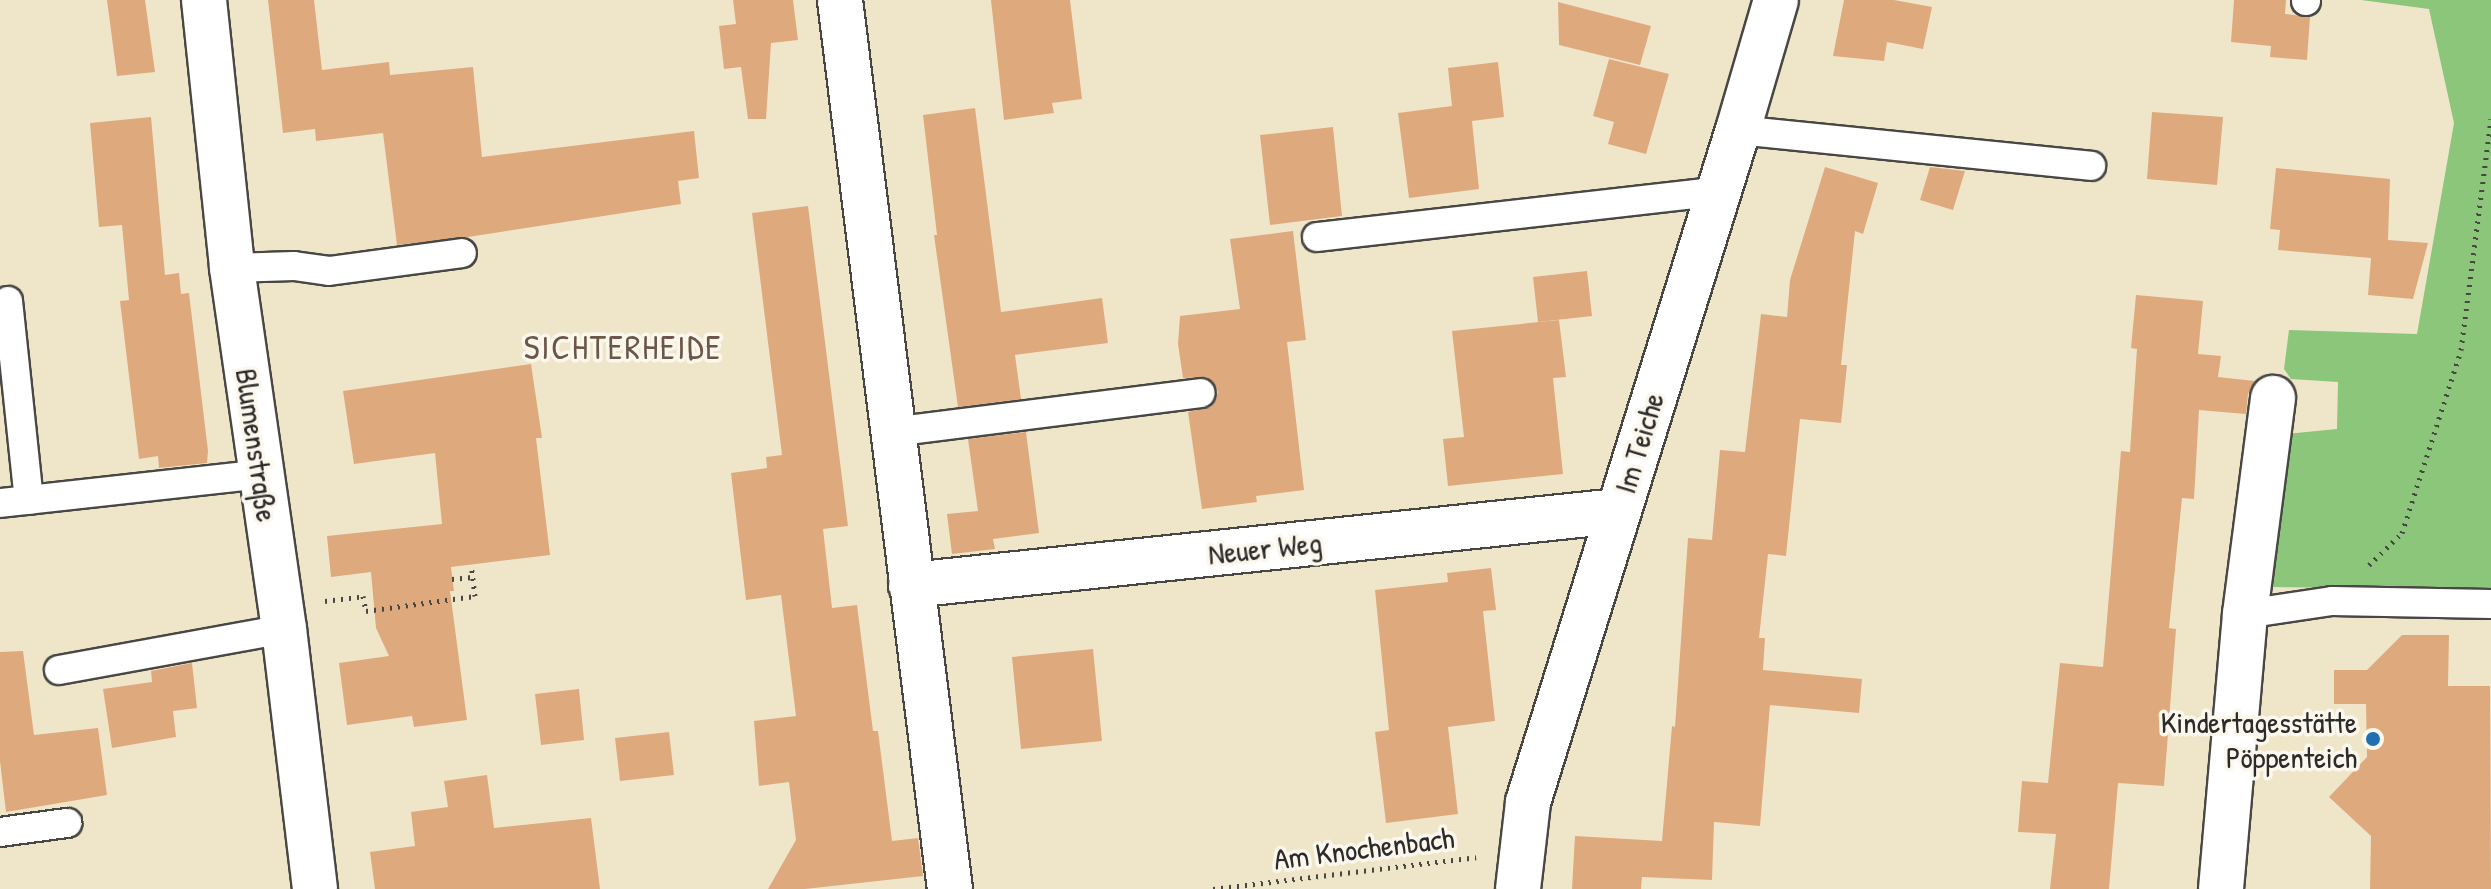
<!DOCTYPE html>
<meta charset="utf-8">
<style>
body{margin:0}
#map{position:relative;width:2491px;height:889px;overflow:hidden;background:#efe6ca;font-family:"Patrick Hand",sans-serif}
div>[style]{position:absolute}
.green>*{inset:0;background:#8bc67b}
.building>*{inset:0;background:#dfa97e}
.path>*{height:5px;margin-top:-2.5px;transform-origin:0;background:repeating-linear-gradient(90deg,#484743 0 2px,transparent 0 8px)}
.roads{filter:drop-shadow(2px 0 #484743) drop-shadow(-2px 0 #484743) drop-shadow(0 2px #484743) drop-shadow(0 -2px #484743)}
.lane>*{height:28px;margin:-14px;padding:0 14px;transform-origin:14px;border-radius:14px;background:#fff}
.street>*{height:44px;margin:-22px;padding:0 22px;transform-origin:22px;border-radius:22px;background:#fff}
.dots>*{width:22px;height:22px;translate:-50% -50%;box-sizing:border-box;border:4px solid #fbf7ec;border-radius:50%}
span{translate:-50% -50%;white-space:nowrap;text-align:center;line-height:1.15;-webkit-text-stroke:7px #fbf7ec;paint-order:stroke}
.street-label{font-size:30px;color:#2b2b2b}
.poi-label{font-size:30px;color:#2b2b2b}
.right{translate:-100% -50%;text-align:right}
.quarter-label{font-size:34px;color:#6a5748;letter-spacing:2px}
</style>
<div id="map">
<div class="green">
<i style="clip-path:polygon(2361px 0,2491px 0,2491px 589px,2269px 587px,2275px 435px,2337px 429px,2338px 382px,2291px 379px,2284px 369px,2289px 330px,2417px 334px,2454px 123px,2429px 9px)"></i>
</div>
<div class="building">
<i style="clip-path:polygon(107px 0,145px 0,155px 72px,117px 76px)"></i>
<i style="clip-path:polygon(268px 0,314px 0,322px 70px,389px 62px,390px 75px,473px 67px,482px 157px,694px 131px,699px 178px,678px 181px,681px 204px,468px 237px,397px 245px,383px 133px,316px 141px,315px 129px,283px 133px)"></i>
<i style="clip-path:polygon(733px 0,793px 0,798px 40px,771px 43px,766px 119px,748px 119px,741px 67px,724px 69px,719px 26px,736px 24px)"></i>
<i style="clip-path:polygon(991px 0,1070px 0,1082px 99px,1052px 103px,1054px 113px,1004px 120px)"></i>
<i style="clip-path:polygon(1844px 0,1894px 0,1932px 7px,1923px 49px,1887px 42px,1884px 61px,1833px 56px)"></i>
<i style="clip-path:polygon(2234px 0,2286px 0,2285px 14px,2310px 17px,2307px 60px,2270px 57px,2271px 46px,2231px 42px)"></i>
<i style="clip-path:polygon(1558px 2px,1651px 26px,1640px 65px,1559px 45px)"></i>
<i style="clip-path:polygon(1609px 59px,1669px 74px,1646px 154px,1608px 144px,1614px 122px,1593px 116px)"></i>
<i style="clip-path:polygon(1498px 62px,1504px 117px,1472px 121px,1479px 189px,1409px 198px,1398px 113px,1452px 106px,1448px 68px)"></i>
<i style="clip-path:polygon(975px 108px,1001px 312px,1102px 298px,1108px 343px,1015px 355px,1021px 399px,958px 407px,934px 235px,937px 235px,923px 115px)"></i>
<i style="clip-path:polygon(2152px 112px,2223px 117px,2217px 185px,2147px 179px)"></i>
<i style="clip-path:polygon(151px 117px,165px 275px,179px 273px,181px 294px,189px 293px,208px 451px,207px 463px,159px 468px,158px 456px,139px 459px,120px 301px,129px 300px,122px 225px,99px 227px,90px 123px)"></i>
<i style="clip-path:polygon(1333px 127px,1342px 216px,1270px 225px,1260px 135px)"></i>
<i style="clip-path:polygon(1825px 167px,1878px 183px,1863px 234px,1855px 231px,1841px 365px,1847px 365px,1841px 423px,1800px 419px,1786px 556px,1768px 554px,1759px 638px,1765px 638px,1763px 670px,1862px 679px,1859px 713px,1770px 705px,1760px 826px,1714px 822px,1712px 880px,1642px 877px,1641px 889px,1572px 889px,1575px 836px,1662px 841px,1672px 726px,1675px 727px,1688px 538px,1712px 540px,1720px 450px,1745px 452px,1761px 314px,1787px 317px,1790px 280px)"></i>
<i style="clip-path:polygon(1930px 167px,1965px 171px,1953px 210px,1920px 200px)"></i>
<i style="clip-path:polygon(2276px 168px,2390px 179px,2388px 240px,2428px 243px,2413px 299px,2368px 295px,2371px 258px,2278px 250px,2280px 230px,2270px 229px)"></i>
<i style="clip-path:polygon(808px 206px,848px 526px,823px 529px,832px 608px,857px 605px,873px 731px,878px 731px,892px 841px,918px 838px,923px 876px,805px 889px,768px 889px,796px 840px,789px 782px,759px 786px,754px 721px,796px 716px,781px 595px,746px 600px,731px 473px,767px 468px,766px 457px,782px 455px,752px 213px)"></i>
<i style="clip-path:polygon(1293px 231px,1306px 340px,1287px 342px,1304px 490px,1256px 496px,1257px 502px,1202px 509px,1188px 412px,1211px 407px,1218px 392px,1207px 377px,1183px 378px,1178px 344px,1180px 316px,1240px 309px,1230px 239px)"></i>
<i style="clip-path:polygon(1587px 271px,1592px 316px,1538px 322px,1533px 277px)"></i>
<i style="clip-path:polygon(2136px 295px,2203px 301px,2198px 354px,2221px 356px,2218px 377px,2255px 381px,2248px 394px,2246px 414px,2199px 410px,2194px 499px,2182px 498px,2169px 628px,2176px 629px,2164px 786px,2118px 783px,2109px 889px,2050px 889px,2056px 834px,2018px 832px,2022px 781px,2048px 783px,2060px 663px,2103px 667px,2121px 451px,2130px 452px,2137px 349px,2131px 348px)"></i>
<i style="clip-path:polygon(1559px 320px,1566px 377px,1553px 378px,1563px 474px,1448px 486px,1443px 439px,1464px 437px,1452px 331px)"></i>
<i style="clip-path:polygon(531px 364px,542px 438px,536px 438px,550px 555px,451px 567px,454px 591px,450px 591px,467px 720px,414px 727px,412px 716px,347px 725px,339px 663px,389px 656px,376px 628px,371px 572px,331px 577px,327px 536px,442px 524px,435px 453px,354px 464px,343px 391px)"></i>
<i style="clip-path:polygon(1026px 432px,1039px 533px,993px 539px,995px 549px,952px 554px,947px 514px,978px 511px,968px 439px)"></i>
<i style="clip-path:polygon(1491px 568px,1496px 610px,1483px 611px,1495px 721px,1448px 727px,1458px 814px,1386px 823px,1375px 732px,1389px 730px,1375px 590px,1448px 582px,1447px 573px)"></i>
<i style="clip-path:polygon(2402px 635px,2449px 635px,2448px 686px,2490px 686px,2491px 889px,2370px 889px,2371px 836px,2329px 797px,2367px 757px,2366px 704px,2334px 704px,2334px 670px,2367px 670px)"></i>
<i style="clip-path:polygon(1093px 649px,1102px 741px,1021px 749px,1012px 657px)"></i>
<i style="clip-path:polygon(23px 651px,34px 735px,98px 728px,107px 795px,6px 812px,0 761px,0 652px)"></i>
<i style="clip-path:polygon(192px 663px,197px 708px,173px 711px,176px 737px,112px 748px,103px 689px,152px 682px,151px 671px)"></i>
<i style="clip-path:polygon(579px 689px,584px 740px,541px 745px,535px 694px)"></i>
<i style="clip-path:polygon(669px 732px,674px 775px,620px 781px,615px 738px)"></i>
<i style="clip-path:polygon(487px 775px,494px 828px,591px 818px,600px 889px,375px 889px,370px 852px,415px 846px,411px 812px,448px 807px,444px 781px)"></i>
</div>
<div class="path">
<i style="left:2369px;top:565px;width:46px;rotate:-44.1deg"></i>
<i style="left:2402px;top:533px;width:192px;rotate:-72.1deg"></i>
<i style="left:2461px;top:350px;width:233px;rotate:-82.6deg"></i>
<i style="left:452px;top:579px;width:20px;rotate:-6deg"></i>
<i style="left:325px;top:601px;width:38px;rotate:-7deg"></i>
<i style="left:363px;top:596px;width:15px;rotate:79deg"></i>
<i style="left:366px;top:611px;width:110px;rotate:-7.8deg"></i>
<i style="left:475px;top:596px;width:31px;rotate:-97deg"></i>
<i style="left:1213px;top:889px;width:265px;rotate:-6.9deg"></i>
</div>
<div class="roads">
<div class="lane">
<i style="left:2306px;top:1px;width:1px;rotate:-90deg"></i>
<i style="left:1738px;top:130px;width:355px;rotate:5.8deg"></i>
<i style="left:1317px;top:237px;width:405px;rotate:-6.5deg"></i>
<i style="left:232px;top:268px;width:62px;rotate:-1.8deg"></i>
<i style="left:294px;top:266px;width:35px;rotate:8deg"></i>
<i style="left:329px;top:271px;width:134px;rotate:-7.7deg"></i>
<i style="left:8px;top:301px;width:200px;rotate:84deg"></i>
<i style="left:892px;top:432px;width:311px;rotate:-7.2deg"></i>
<i style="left:0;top:503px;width:263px;rotate:-6.3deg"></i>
<i style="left:2245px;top:614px;width:88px;rotate:-8.5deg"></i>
<i style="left:2332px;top:601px;width:159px;rotate:1.1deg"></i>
<i style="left:59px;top:670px;width:229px;rotate:-10.3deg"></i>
<i style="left:0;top:832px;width:68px;rotate:-7.7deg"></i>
</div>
<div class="street">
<i style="left:204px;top:0;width:269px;rotate:84deg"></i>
<i style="left:232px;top:268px;width:365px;rotate:81.8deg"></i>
<i style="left:284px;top:629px;width:262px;rotate:83.2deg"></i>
<i style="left:840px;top:0;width:896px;rotate:82.95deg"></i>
<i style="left:911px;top:585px;width:711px;rotate:-5.98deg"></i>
<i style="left:1518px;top:889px;width:88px;rotate:-83.4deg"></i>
<i style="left:1528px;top:802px;width:704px;rotate:-72.65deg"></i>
<i style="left:1738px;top:130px;width:135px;rotate:-73.7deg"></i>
<i style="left:2221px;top:889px;width:276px;rotate:-85deg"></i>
<i style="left:2245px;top:614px;width:218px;rotate:-82.6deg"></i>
</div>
</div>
<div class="dots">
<i style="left:2373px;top:739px;background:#1f6fb2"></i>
</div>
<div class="street-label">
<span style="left:1639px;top:443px;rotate:-73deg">Im Teiche</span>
<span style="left:257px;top:445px;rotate:82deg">Blumenstraße</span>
<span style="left:1265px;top:548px;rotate:-6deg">Neuer Weg</span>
<span style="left:1364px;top:848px;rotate:-7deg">Am Knochenbach</span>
</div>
<div class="poi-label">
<span class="right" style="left:2357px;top:739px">Kindertagesstätte<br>Pöppenteich</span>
</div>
<div class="quarter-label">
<span style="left:623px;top:348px">SICHTERHEIDE</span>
</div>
</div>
